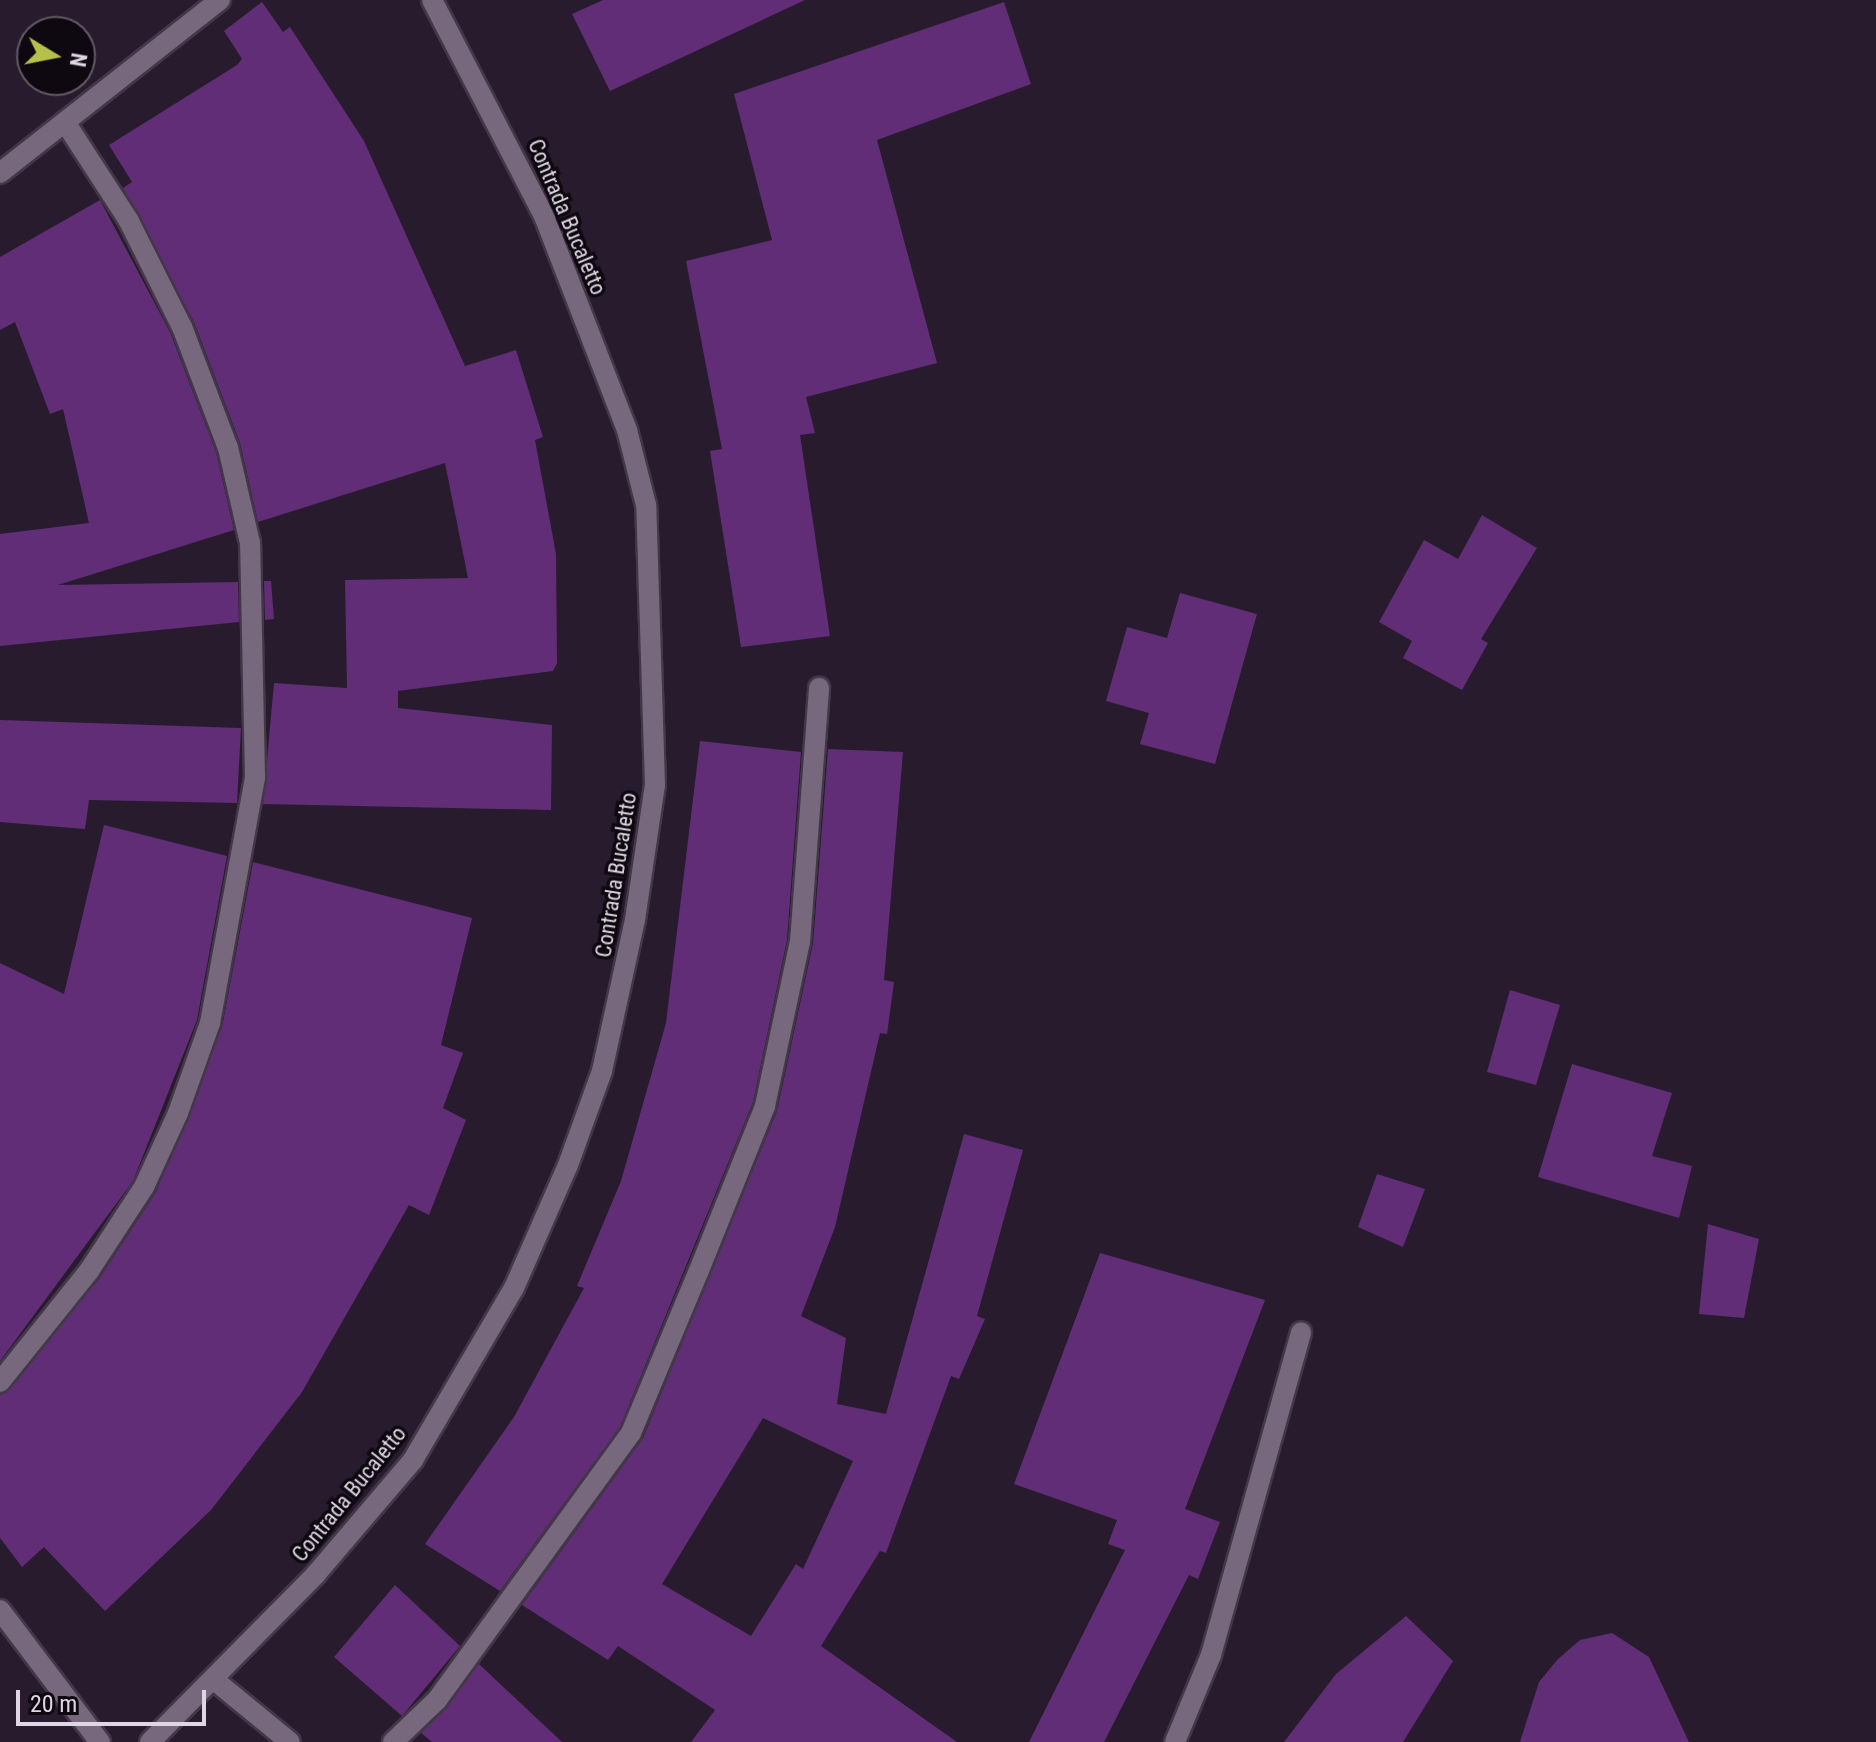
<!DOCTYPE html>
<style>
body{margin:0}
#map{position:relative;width:1876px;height:1742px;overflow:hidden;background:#281b2e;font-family:"Roboto Condensed",sans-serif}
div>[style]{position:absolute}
.building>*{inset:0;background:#612d76}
.roads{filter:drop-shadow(2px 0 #423847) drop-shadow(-2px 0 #423847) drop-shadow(0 2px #423847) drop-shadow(0 -2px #423847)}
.minor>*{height:20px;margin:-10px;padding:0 10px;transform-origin:10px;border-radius:10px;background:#77687e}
span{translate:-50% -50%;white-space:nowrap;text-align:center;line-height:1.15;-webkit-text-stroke:7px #0e0810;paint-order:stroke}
.street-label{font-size:22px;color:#ded6e2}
.north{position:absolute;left:16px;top:16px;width:80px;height:80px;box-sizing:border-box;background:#0e0810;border:2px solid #615a64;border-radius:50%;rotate:100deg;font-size:22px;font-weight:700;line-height:32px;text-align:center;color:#ded6e2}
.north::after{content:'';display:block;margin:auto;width:28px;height:36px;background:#b6c149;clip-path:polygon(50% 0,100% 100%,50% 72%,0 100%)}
.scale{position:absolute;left:16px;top:1690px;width:190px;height:36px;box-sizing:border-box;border:4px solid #ded6e2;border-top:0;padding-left:10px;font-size:24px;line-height:28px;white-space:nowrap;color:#ded6e2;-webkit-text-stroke:6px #0e0810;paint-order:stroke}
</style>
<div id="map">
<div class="building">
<i style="clip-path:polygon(603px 0,805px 0,610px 91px,572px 14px)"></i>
<i style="clip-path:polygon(262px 2px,283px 32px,290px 27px,364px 141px,465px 366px,516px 350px,543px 437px,535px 440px,556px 554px,557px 663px,553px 671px,398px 691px,398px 708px,552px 725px,551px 810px,263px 804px,274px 683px,347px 688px,345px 580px,468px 578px,445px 463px,258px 522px,240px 443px,194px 322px,123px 188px,132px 182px,109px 145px,237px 65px,242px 59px,224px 31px)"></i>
<i style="clip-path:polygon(1004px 2px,1031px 84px,877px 140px,937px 363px,806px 397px,815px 433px,800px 435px,830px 636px,741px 647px,710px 451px,722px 449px,686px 261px,772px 240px,734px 94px)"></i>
<i style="clip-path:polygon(100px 200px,170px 332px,216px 452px,234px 530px,58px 585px,238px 582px,239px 622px,0 646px,0 534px,89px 523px,63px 409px,50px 414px,15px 322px,0 330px,0 257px)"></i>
<i style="clip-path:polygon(1482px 515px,1537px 548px,1481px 639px,1488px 643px,1462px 690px,1403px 658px,1412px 641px,1379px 622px,1424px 540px,1458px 559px)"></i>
<i style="clip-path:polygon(264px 581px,271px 581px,274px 619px,265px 620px)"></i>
<i style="clip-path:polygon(1180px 593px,1257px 614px,1215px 764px,1140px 744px,1149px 713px,1106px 701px,1127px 627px,1167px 638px)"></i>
<i style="clip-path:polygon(0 720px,241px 728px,237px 803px,89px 800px,85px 829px,0 822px)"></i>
<i style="clip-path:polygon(700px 741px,801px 752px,787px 940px,753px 1102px,620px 1427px,500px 1591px,425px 1544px,514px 1417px,584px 1288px,577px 1286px,621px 1181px,666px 1023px)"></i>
<i style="clip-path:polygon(evenodd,828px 749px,903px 752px,884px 980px,894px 982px,887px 1034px,880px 1033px,835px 1227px,801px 1316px,846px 1338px,837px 1404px,886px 1414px,964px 1134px,1023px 1150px,977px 1316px,985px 1319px,959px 1379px,951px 1376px,886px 1553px,880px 1551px,821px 1646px,957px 1742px,691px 1742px,715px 1710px,618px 1646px,608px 1660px,522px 1605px,643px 1438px,777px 1111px,813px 943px,828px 749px,763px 1418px,853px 1461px,803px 1569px,796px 1564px,751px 1636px,662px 1584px,763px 1418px)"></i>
<i style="clip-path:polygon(104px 825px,227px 856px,197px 1020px,133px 1181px,0 1361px,0 963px,64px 994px)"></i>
<i style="clip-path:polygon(253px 862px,472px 918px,441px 1045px,463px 1053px,443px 1108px,466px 1120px,429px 1215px,409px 1205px,302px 1392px,211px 1510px,105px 1611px,44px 1547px,22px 1567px,0 1538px,0 1395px,99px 1279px,156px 1192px,222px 1027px)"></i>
<i style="clip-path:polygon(1510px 990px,1560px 1005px,1536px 1085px,1487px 1072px)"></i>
<i style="clip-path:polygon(1572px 1064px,1672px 1093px,1652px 1156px,1692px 1166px,1679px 1218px,1538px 1177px)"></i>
<i style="clip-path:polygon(1377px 1174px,1425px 1189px,1403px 1247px,1358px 1227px)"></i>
<i style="clip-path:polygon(1708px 1224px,1759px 1239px,1744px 1318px,1699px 1314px)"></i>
<i style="clip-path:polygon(1100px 1253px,1265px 1300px,1185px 1509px,1220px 1522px,1198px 1579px,1189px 1575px,1104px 1742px,1029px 1742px,1125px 1550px,1108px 1544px,1117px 1520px,1014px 1484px)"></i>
<i style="clip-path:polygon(395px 1585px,460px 1646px,402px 1716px,334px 1657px)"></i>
<i style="clip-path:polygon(1406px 1616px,1453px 1661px,1403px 1742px,1284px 1742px,1336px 1674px)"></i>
<i style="clip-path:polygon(1612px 1633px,1649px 1657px,1689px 1742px,1520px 1742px,1539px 1682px,1558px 1659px,1580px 1640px)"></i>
<i style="clip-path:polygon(479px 1664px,562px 1742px,432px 1742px,421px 1733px)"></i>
</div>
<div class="roads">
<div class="minor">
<i style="left:0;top:173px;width:280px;rotate:-38.2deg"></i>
<i style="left:0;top:1382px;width:142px;rotate:-51.3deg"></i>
<i style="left:89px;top:1271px;width:100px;rotate:-56.8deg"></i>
<i style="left:144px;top:1187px;width:81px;rotate:-65.3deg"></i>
<i style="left:178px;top:1113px;width:96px;rotate:-70.4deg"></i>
<i style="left:210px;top:1023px;width:250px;rotate:-79.6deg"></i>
<i style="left:255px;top:777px;width:234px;rotate:-91.2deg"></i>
<i style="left:250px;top:543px;width:98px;rotate:-103deg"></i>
<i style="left:228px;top:448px;width:129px;rotate:-110.8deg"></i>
<i style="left:182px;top:327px;width:119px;rotate:-116.6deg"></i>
<i style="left:129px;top:221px;width:118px;rotate:-122.9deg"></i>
<i style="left:0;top:1610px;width:166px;rotate:52.9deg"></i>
<i style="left:213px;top:1679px;width:99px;rotate:39.3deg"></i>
<i style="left:150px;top:1742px;width:236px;rotate:-45.3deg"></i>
<i style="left:316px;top:1574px;width:150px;rotate:-49.6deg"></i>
<i style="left:413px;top:1460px;width:199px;rotate:-59.6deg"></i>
<i style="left:514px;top:1288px;width:134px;rotate:-66.3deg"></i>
<i style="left:568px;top:1165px;width:100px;rotate:-70.1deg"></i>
<i style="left:602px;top:1071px;width:155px;rotate:-77.7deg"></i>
<i style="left:635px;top:920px;width:136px;rotate:-81.6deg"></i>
<i style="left:655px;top:785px;width:280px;rotate:-91.8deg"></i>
<i style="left:646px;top:505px;width:77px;rotate:-104.2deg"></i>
<i style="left:627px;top:430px;width:230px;rotate:-111.2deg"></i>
<i style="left:544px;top:216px;width:243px;rotate:-117.4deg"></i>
<i style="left:393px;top:1742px;width:61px;rotate:-43.7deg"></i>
<i style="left:437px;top:1700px;width:330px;rotate:-54deg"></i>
<i style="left:631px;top:1433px;width:173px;rotate:-67.3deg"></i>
<i style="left:698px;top:1273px;width:180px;rotate:-68.1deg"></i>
<i style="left:765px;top:1106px;width:168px;rotate:-78deg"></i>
<i style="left:800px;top:942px;width:255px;rotate:-85.7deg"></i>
<i style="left:1175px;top:1742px;width:94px;rotate:-67.5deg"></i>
<i style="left:1211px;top:1655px;width:335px;rotate:-74.4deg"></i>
</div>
</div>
<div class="street-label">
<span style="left:567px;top:217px;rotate:67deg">Contrada Bucaletto</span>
<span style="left:616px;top:875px;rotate:-81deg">Contrada Bucaletto</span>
<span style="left:349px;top:1494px;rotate:-51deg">Contrada Bucaletto</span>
</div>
<div class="north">N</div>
<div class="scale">20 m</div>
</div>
